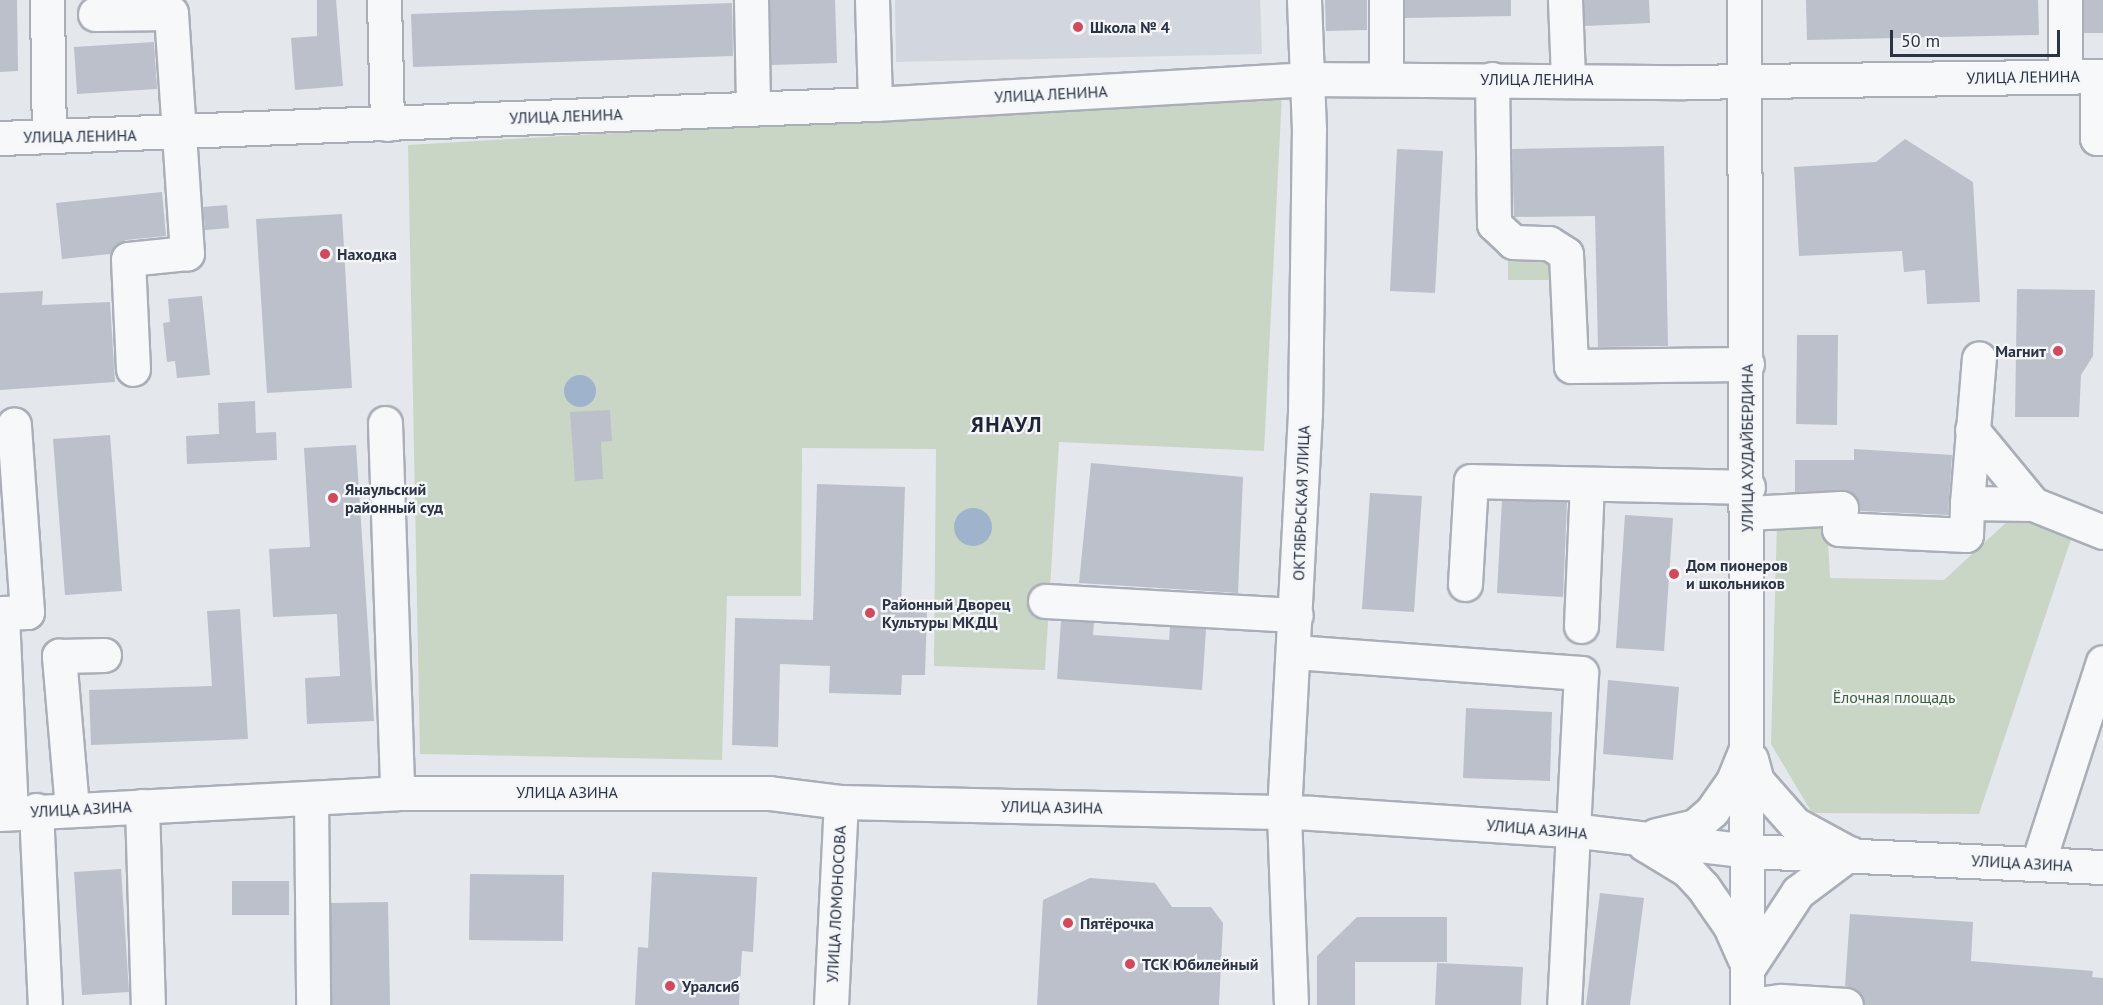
<!DOCTYPE html>
<meta charset="utf-8">
<style>
body{margin:0}
#map{position:relative;width:2103px;height:1005px;overflow:hidden;background:#e4e7ec;font-family:"PT Sans",sans-serif}
div>[style]{position:absolute}
.built>*{inset:0;background:#d2d6de}
.green>*{inset:0;background:#c9d6c5}
.water>*{inset:0;background:#9fb4cc}
.round{border-radius:50%}
.building>*{inset:0;background:#bbc0ca}
.roads{filter:drop-shadow(2px 0 #a9aeb7) drop-shadow(-2px 0 #a9aeb7) drop-shadow(0 2px #a9aeb7) drop-shadow(0 -2px #a9aeb7)}
.minor>*{height:33px;margin:-16.5px;padding:0 16.5px;transform-origin:16.5px;border-radius:16.5px;background:#f7f8fa}
.dots>*{width:16px;height:16px;translate:-50% -50%;box-sizing:border-box;border:3px solid #f4f6f9;border-radius:50%}
span{translate:-50% -50%;white-space:nowrap;text-align:center;line-height:1.15;-webkit-text-stroke:4.5px #f4f6f9;paint-order:stroke}
.poi-label{font-size:16px;color:#2b3445;font-weight:700}
.left{translate:0 -50%;text-align:left}
.right{translate:-100% -50%;text-align:right}
.street-label{font-size:16px;color:#2b3445}
.park-label{font-size:16px;color:#3f6138}
.district-label{font-size:22px;color:#1d2536;font-weight:700;letter-spacing:1.5px}
.scale{position:absolute;left:1890px;top:30px;width:170px;height:27px;box-sizing:border-box;border:3px solid #2b3445;border-top:0;padding-left:8px;font-size:18px;line-height:21px;white-space:nowrap;color:#2b3445;-webkit-text-stroke:4px #f4f6f9;paint-order:stroke}
</style>
<div id="map">
<div class="built">
<i style="clip-path:polygon(895px 0,1260px 0,1262px 54px,896px 62px)"></i>
</div>
<div class="green">
<i style="clip-path:polygon(1282px 94px,1264px 451px,1059px 442px,1045px 670px,934px 666px,936px 449px,802px 448px,801px 596px,727px 596px,722px 760px,420px 754px,408px 145px)"></i>
<i style="clip-path:polygon(1508px 259px,1550px 261px,1555px 280px,1508px 280px)"></i>
<i style="clip-path:polygon(2010px 519px,2048px 519px,2073px 533px,1979px 814px,1812px 813px,1771px 744px,1777px 522px,1827px 521px,1830px 578px,1944px 580px)"></i>
</div>
<div class="water">
<i class="round" style="left:564px;top:375px;width:32px;height:32px"></i>
<i class="round" style="left:954px;top:508px;width:38px;height:38px"></i>
</div>
<div class="building">
<i style="clip-path:polygon(0 0,17px 0,18px 71px,0 72px)"></i>
<i style="clip-path:polygon(317px 0,336px 0,343px 86px,295px 90px,291px 38px,317px 36px)"></i>
<i style="clip-path:polygon(770px 0,835px 0,837px 63px,771px 65px)"></i>
<i style="clip-path:polygon(1325px 0,1367px 0,1367px 30px,1326px 31px)"></i>
<i style="clip-path:polygon(1405px 0,1511px 0,1511px 16px,1405px 18px)"></i>
<i style="clip-path:polygon(1584px 0,1649px 0,1650px 23px,1585px 26px)"></i>
<i style="clip-path:polygon(1806px 0,2038px 0,2039px 35px,1807px 40px)"></i>
<i style="clip-path:polygon(2084px 0,2103px 0,2103px 33px,2084px 33px)"></i>
<i style="clip-path:polygon(732px 3px,733px 56px,413px 67px,411px 14px)"></i>
<i style="clip-path:polygon(154px 42px,157px 89px,77px 94px,74px 47px)"></i>
<i style="clip-path:polygon(1905px 139px,1973px 182px,1980px 302px,1927px 304px,1925px 270px,1904px 272px,1902px 251px,1799px 256px,1794px 167px,1876px 162px)"></i>
<i style="clip-path:polygon(1664px 146px,1668px 346px,1598px 347px,1595px 216px,1514px 217px,1512px 149px)"></i>
<i style="clip-path:polygon(1397px 149px,1443px 151px,1435px 293px,1390px 291px)"></i>
<i style="clip-path:polygon(162px 192px,166px 236px,126px 240px,110px 254px,62px 259px,56px 203px)"></i>
<i style="clip-path:polygon(227px 205px,229px 228px,205px 230px,203px 207px)"></i>
<i style="clip-path:polygon(342px 214px,352px 388px,267px 393px,256px 219px)"></i>
<i style="clip-path:polygon(2017px 289px,2095px 290px,2093px 356px,2081px 375px,2079px 417px,2015px 417px)"></i>
<i style="clip-path:polygon(43px 291px,42px 305px,110px 302px,115px 382px,0 390px,0 293px)"></i>
<i style="clip-path:polygon(202px 296px,210px 375px,177px 378px,175px 361px,167px 362px,163px 323px,170px 322px,168px 299px)"></i>
<i style="clip-path:polygon(1797px 335px,1838px 335px,1837px 425px,1796px 424px)"></i>
<i style="clip-path:polygon(255px 401px,256px 433px,276px 432px,277px 460px,187px 464px,186px 436px,219px 434px,218px 403px)"></i>
<i style="clip-path:polygon(610px 410px,612px 441px,601px 442px,603px 479px,575px 481px,570px 412px)"></i>
<i style="clip-path:polygon(110px 435px,122px 591px,65px 595px,53px 439px)"></i>
<i style="clip-path:polygon(356px 445px,374px 721px,307px 724px,305px 678px,340px 676px,337px 614px,273px 617px,269px 549px,310px 547px,304px 448px)"></i>
<i style="clip-path:polygon(1854px 449px,1952px 455px,1948px 515px,1860px 511px,1850px 491px,1795px 492px,1795px 460px,1854px 460px)"></i>
<i style="clip-path:polygon(1091px 463px,1243px 477px,1238px 593px,1079px 583px)"></i>
<i style="clip-path:polygon(817px 484px,905px 487px,901px 608px,927px 609px,925px 675px,902px 675px,901px 695px,829px 693px,830px 666px,780px 664px,778px 747px,732px 745px,735px 618px,813px 620px)"></i>
<i style="clip-path:polygon(1370px 493px,1422px 496px,1414px 612px,1362px 609px)"></i>
<i style="clip-path:polygon(1502px 500px,1567px 502px,1563px 597px,1497px 593px)"></i>
<i style="clip-path:polygon(1625px 515px,1673px 518px,1664px 651px,1616px 648px)"></i>
<i style="clip-path:polygon(240px 609px,248px 739px,91px 745px,89px 690px,212px 686px,207px 611px)"></i>
<i style="clip-path:polygon(1061px 621px,1094px 622px,1093px 635px,1169px 640px,1170px 627px,1206px 629px,1202px 690px,1057px 679px)"></i>
<i style="clip-path:polygon(1608px 680px,1679px 687px,1673px 760px,1603px 754px)"></i>
<i style="clip-path:polygon(1466px 708px,1552px 712px,1550px 781px,1463px 778px)"></i>
<i style="clip-path:polygon(121px 869px,129px 992px,82px 995px,74px 872px)"></i>
<i style="clip-path:polygon(652px 872px,757px 877px,753px 952px,742px 951px,739px 1005px,635px 1005px,638px 947px,648px 948px)"></i>
<i style="clip-path:polygon(470px 874px,564px 875px,563px 941px,469px 940px)"></i>
<i style="clip-path:polygon(1090px 878px,1155px 883px,1172px 907px,1211px 907px,1223px 923px,1219px 1005px,1037px 1005px,1043px 900px)"></i>
<i style="clip-path:polygon(232px 881px,289px 881px,289px 915px,232px 915px)"></i>
<i style="clip-path:polygon(1600px 893px,1644px 898px,1630px 1005px,1586px 1005px)"></i>
<i style="clip-path:polygon(388px 902px,390px 1005px,332px 1005px,331px 903px)"></i>
<i style="clip-path:polygon(1850px 914px,1973px 922px,1971px 961px,2093px 971px,2092px 977px,2103px 978px,2103px 1005px,1865px 1005px,1857px 990px,1845px 986px)"></i>
<i style="clip-path:polygon(1357px 917px,1447px 917px,1447px 962px,1355px 962px,1355px 1005px,1317px 1005px,1317px 956px)"></i>
<i style="clip-path:polygon(1437px 963px,1523px 967px,1521px 1005px,1435px 1005px)"></i>
</div>
<div class="roads">
<div class="minor">
<i style="left:47px;top:0;width:136px;rotate:89.2deg"></i>
<i style="left:384px;top:0;width:124px;rotate:88.6deg"></i>
<i style="left:751px;top:0;width:108px;rotate:88.9deg"></i>
<i style="left:872px;top:0;width:104px;rotate:88.3deg"></i>
<i style="left:1386px;top:0;width:79px;rotate:90deg"></i>
<i style="left:1565px;top:0;width:78px;rotate:87.8deg"></i>
<i style="left:1744px;top:0;width:1005px;rotate:89.83deg"></i>
<i style="left:2065px;top:0;width:76px;rotate:90deg"></i>
<i style="left:95px;top:14px;width:76px;rotate:-0.8deg"></i>
<i style="left:171px;top:13px;width:241px;rotate:86.2deg"></i>
<i style="left:187px;top:253px;width:59px;rotate:174.2deg"></i>
<i style="left:128px;top:259px;width:110px;rotate:87.4deg"></i>
<i style="left:2097px;top:76px;width:62px;rotate:90deg"></i>
<i style="left:2097px;top:138px;width:6px"></i>
<i style="left:1492px;top:79px;width:145px;rotate:89.2deg"></i>
<i style="left:1494px;top:224px;width:26px;rotate:43deg"></i>
<i style="left:1513px;top:242px;width:36px;rotate:2deg"></i>
<i style="left:1549px;top:243px;width:20px;rotate:33deg"></i>
<i style="left:1566px;top:254px;width:112px;rotate:87.4deg"></i>
<i style="left:1571px;top:366px;width:176px;rotate:-0.7deg"></i>
<i style="left:0;top:138px;width:876px;rotate:-2.23deg"></i>
<i style="left:875px;top:104px;width:431px;rotate:-3.3deg"></i>
<i style="left:1305px;top:79px;width:379px;rotate:0.5deg"></i>
<i style="left:1684px;top:82px;width:419px;rotate:-0.8deg"></i>
<i style="left:385px;top:423px;width:370px;rotate:88.1deg"></i>
<i style="left:1972px;top:430px;width:96px;rotate:50.5deg"></i>
<i style="left:1967px;top:503px;width:145px;rotate:-85.3deg"></i>
<i style="left:1748px;top:513px;width:93px;rotate:-3.1deg"></i>
<i style="left:1841px;top:508px;width:21px;rotate:95deg"></i>
<i style="left:1839px;top:529px;width:127px;rotate:2.7deg"></i>
<i style="left:1966px;top:535px;width:32px;rotate:-88deg"></i>
<i style="left:1967px;top:503px;width:66px;rotate:0.9deg"></i>
<i style="left:2033px;top:504px;width:75px;rotate:21.8deg"></i>
<i style="left:1465px;top:584px;width:103px;rotate:-86.7deg"></i>
<i style="left:1471px;top:481px;width:277px;rotate:1.2deg"></i>
<i style="left:1045px;top:601px;width:251px;rotate:3.2deg"></i>
<i style="left:1581px;top:626px;width:142px;rotate:-87.6deg"></i>
<i style="left:1294px;top:652px;width:288px;rotate:4.2deg"></i>
<i style="left:1581px;top:673px;width:332px;rotate:92.9deg"></i>
<i style="left:1751px;top:759px;width:23px;rotate:75deg"></i>
<i style="left:1757px;top:781px;width:57px;rotate:48.5deg"></i>
<i style="left:1795px;top:824px;width:55px;rotate:28.4deg"></i>
<i style="left:311px;top:799px;width:206px;rotate:89.4deg"></i>
<i style="left:142px;top:806px;width:199px;rotate:88.3deg"></i>
<i style="left:72px;top:808px;width:153px;rotate:-94.9deg"></i>
<i style="left:59px;top:656px;width:45px;rotate:-1.3deg"></i>
<i style="left:36px;top:810px;width:195px;rotate:87.4deg"></i>
<i style="left:11px;top:813px;width:200px;rotate:-92.6deg"></i>
<i style="left:2px;top:613px;width:25px;rotate:-2deg"></i>
<i style="left:27px;top:612px;width:188px;rotate:-94deg"></i>
<i style="left:0;top:814px;width:398px;rotate:-3deg"></i>
<i style="left:397px;top:793px;width:372px"></i>
<i style="left:769px;top:793px;width:73px;rotate:7.1deg"></i>
<i style="left:841px;top:802px;width:471px;rotate:1.3deg"></i>
<i style="left:1312px;top:813px;width:260px;rotate:3.8deg"></i>
<i style="left:1571px;top:830px;width:179px;rotate:6.7deg"></i>
<i style="left:1749px;top:851px;width:354px;rotate:2.6deg"></i>
<i style="left:1656px;top:835px;width:40px;rotate:-13deg"></i>
<i style="left:1695px;top:826px;width:23px;rotate:-41deg"></i>
<i style="left:1712px;top:811px;width:37px;rotate:-55deg"></i>
<i style="left:1733px;top:781px;width:29px;rotate:-68deg"></i>
<i style="left:1644px;top:844px;width:50px;rotate:31.2deg"></i>
<i style="left:1687px;top:870px;width:23px;rotate:47deg"></i>
<i style="left:1703px;top:887px;width:47px;rotate:55.3deg"></i>
<i style="left:1730px;top:926px;width:35px;rotate:66deg"></i>
<i style="left:2038px;top:863px;width:211px;rotate:-72.1deg"></i>
<i style="left:1748px;top:968px;width:91px;rotate:-56.7deg"></i>
<i style="left:1798px;top:892px;width:65px;rotate:-36.9deg"></i>
<i style="left:831px;top:1005px;width:203px;rotate:-87.2deg"></i>
<i style="left:1291px;top:1005px;width:192px;rotate:-92.1deg"></i>
<i style="left:1284px;top:813px;width:401px;rotate:-87deg"></i>
<i style="left:1305px;top:413px;width:283px;rotate:-89.2deg"></i>
<i style="left:1309px;top:130px;width:130px;rotate:-92.2deg"></i>
<i style="left:1751px;top:1005px;width:30px;rotate:-8deg"></i>
<i style="left:1781px;top:1001px;width:65px;rotate:3.5deg"></i>
</div>
</div>
<div class="dots">
<i style="left:1078px;top:27px;background:#d1495b"></i>
<i style="left:325px;top:254px;background:#d1495b"></i>
<i style="left:2058px;top:351px;background:#d1495b"></i>
<i style="left:333px;top:498px;background:#d1495b"></i>
<i style="left:1674px;top:574px;background:#d1495b"></i>
<i style="left:870px;top:613px;background:#d1495b"></i>
<i style="left:1068px;top:923px;background:#d1495b"></i>
<i style="left:1130px;top:964px;background:#d1495b"></i>
<i style="left:670px;top:986px;background:#d1495b"></i>
</div>
<div class="poi-label">
<span class="left" style="left:1090px;top:27px">Школа № 4</span>
<span class="left" style="left:337px;top:254px">Находка</span>
<span class="right" style="left:2046px;top:351px">Магнит</span>
<span class="left" style="left:345px;top:498px">Янаульский<br>районный суд</span>
<span class="left" style="left:1686px;top:574px">Дом пионеров<br>и школьников</span>
<span class="left" style="left:882px;top:613px">Районный Дворец<br>Культуры МКДЦ</span>
<span class="left" style="left:1080px;top:923px">Пятёрочка</span>
<span class="left" style="left:1142px;top:964px">ТСК Юбилейный</span>
<span class="left" style="left:682px;top:986px">Уралсиб</span>
</div>
<div class="street-label">
<span style="left:2023px;top:77px;rotate:-1deg">УЛИЦА ЛЕНИНА</span>
<span style="left:1537px;top:79px">УЛИЦА ЛЕНИНА</span>
<span style="left:1051px;top:94px;rotate:-3deg">УЛИЦА ЛЕНИНА</span>
<span style="left:566px;top:116px;rotate:-2deg">УЛИЦА ЛЕНИНА</span>
<span style="left:80px;top:136px;rotate:-1deg">УЛИЦА ЛЕНИНА</span>
<span style="left:1747px;top:448px;rotate:-90deg">УЛИЦА ХУДАЙБЕРДИНА</span>
<span style="left:1301px;top:503px;rotate:-88deg">ОКТЯБРЬСКАЯ УЛИЦА</span>
<span style="left:567px;top:792px">УЛИЦА АЗИНА</span>
<span style="left:1052px;top:807px;rotate:1deg">УЛИЦА АЗИНА</span>
<span style="left:81px;top:809px;rotate:-3deg">УЛИЦА АЗИНА</span>
<span style="left:1537px;top:829px;rotate:5deg">УЛИЦА АЗИНА</span>
<span style="left:2022px;top:863px;rotate:3deg">УЛИЦА АЗИНА</span>
<span style="left:836px;top:904px;rotate:-87deg">УЛИЦА ЛОМОНОСОВА</span>
</div>
<div class="park-label">
<span style="left:1894px;top:697px">Ёлочная площадь</span>
</div>
<div class="district-label">
<span style="left:1007px;top:425px">ЯНАУЛ</span>
</div>
<div class="scale">50 m</div>
</div>
